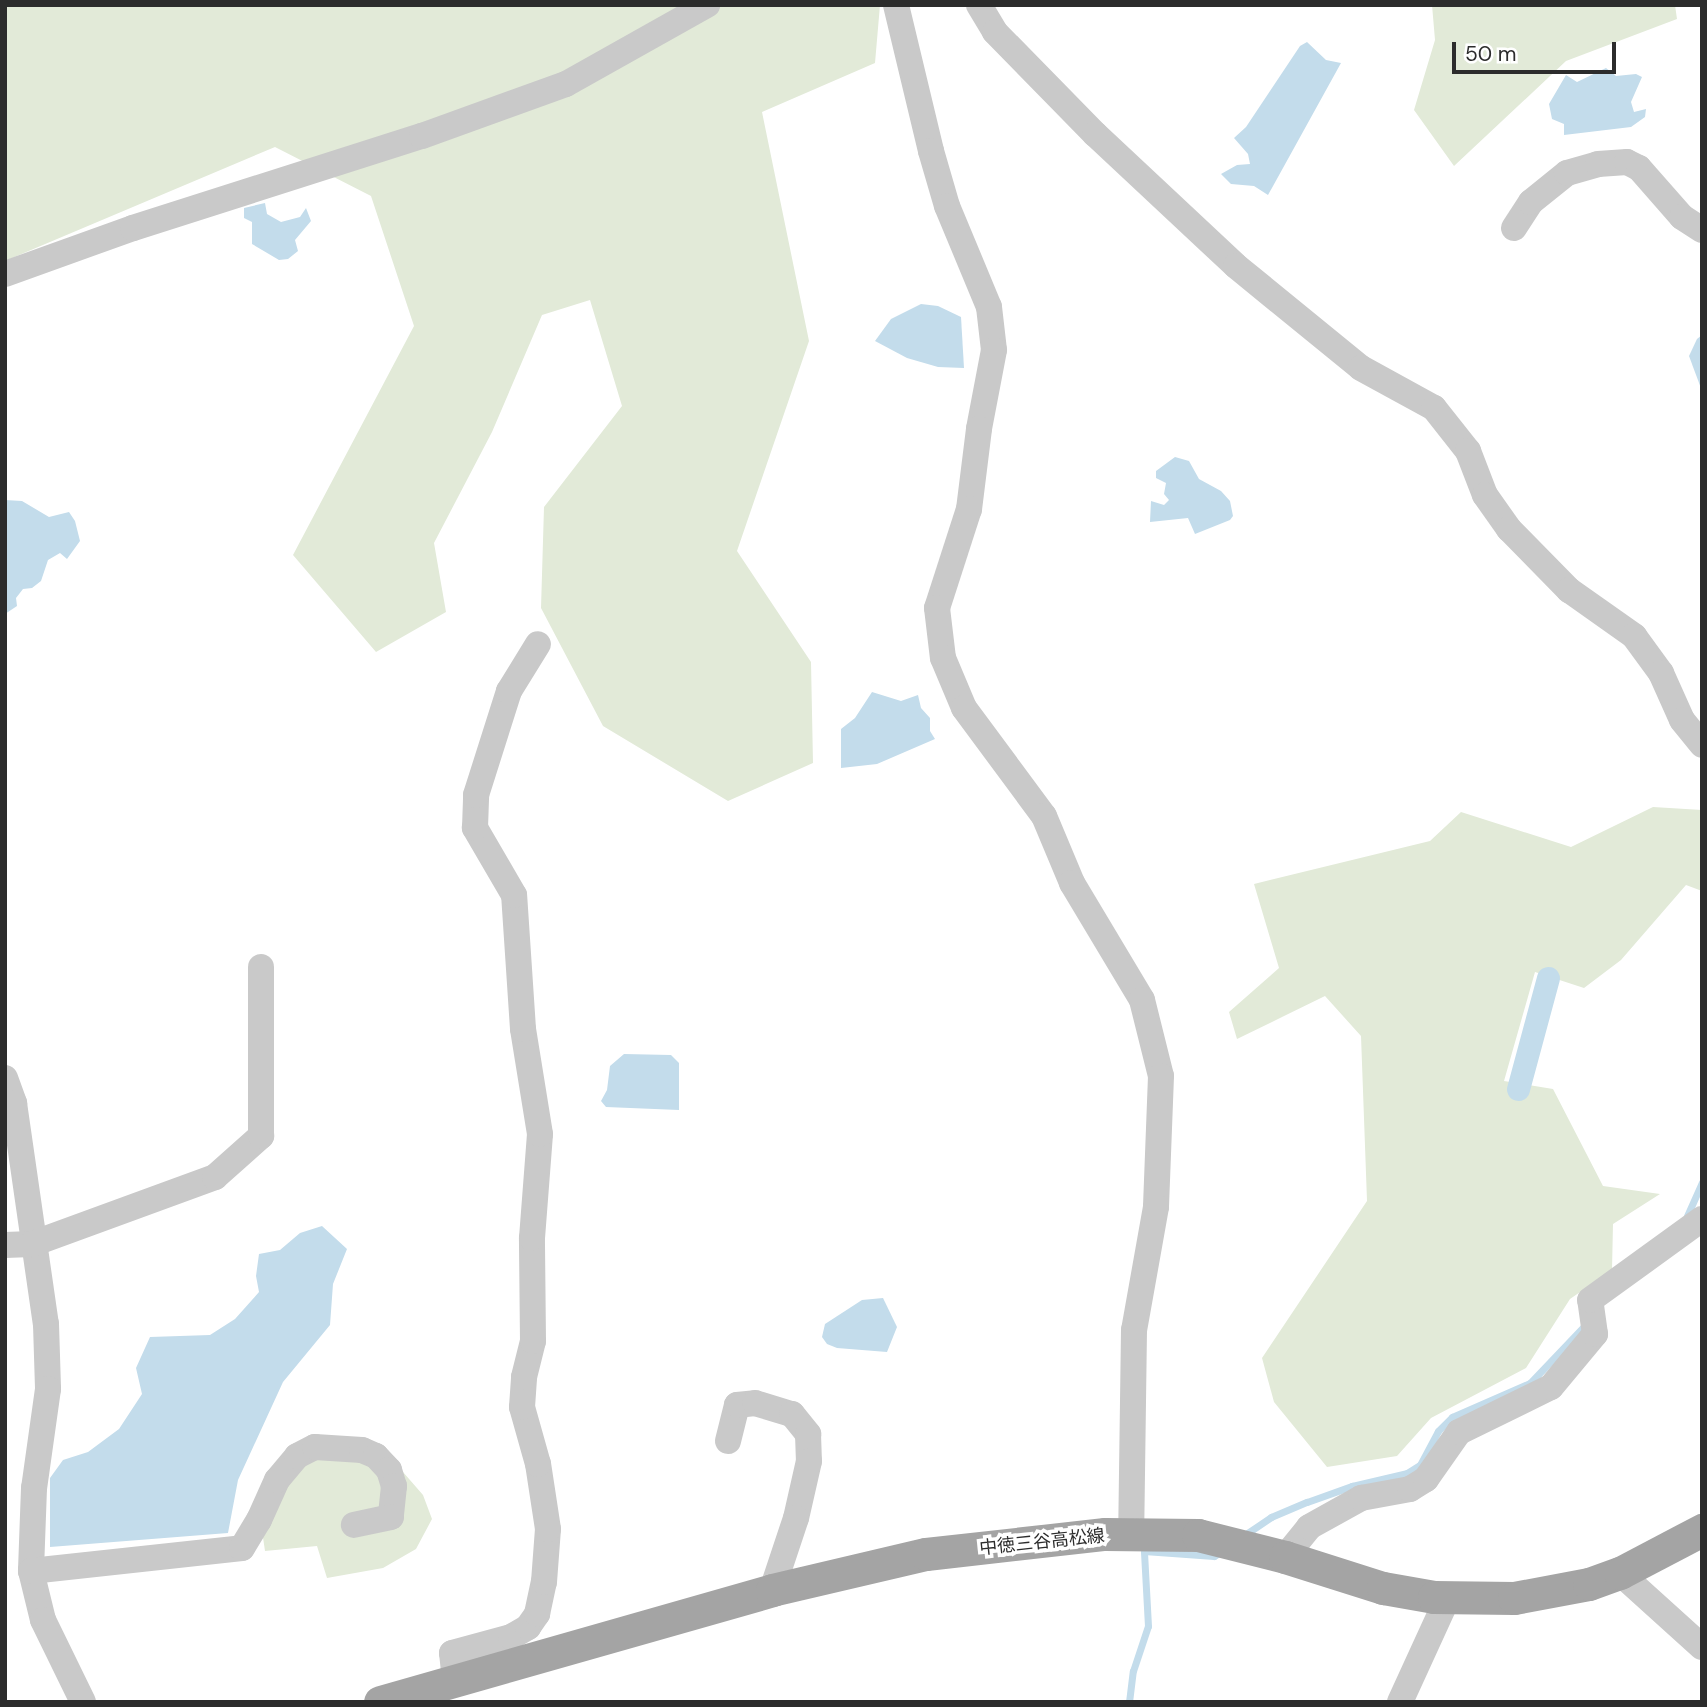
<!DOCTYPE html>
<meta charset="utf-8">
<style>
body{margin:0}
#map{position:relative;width:1707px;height:1707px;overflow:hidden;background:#fff;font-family:"DM Sans","Noto Sans JP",sans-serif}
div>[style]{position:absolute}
.green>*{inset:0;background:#e2ead8}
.water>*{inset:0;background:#c3dceb}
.stream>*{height:7px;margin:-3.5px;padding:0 3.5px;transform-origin:3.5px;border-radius:3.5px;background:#c3dceb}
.canal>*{height:23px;margin:-11.5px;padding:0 11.5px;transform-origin:11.5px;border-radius:11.5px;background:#c3dceb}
.minor>*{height:26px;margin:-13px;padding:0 13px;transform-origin:13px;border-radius:13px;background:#c9c9c9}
.major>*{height:33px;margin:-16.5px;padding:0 16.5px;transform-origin:16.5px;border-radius:16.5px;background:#a4a4a4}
span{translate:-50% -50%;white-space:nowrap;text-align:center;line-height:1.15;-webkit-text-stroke:7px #fff;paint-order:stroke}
.street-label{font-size:18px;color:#2c2c2c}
.frame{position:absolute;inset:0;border:7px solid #2c2c2c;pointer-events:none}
.scale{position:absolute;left:1452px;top:42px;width:164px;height:32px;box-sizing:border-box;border:4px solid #2c2c2c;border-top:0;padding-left:9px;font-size:21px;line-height:24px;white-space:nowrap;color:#2c2c2c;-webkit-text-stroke:5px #fff;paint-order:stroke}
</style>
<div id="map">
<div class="green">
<i style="clip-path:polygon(5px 5px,880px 5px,875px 63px,762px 112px,809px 341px,737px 551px,811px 662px,813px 763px,728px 801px,603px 726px,541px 608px,544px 507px,622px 406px,590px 300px,542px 315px,492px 432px,434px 543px,446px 612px,376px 652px,293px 555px,414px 326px,371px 196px,275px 147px,5px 261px)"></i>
<i style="clip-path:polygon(1432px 5px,1675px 5px,1677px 19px,1566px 61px,1454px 166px,1414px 110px,1435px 40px)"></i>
<i style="clip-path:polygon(1653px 807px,1702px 810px,1702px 891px,1686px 885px,1621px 960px,1584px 988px,1535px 972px,1504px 1081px,1553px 1089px,1603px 1186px,1660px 1194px,1613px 1224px,1612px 1270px,1570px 1299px,1526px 1368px,1431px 1418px,1397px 1456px,1327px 1467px,1274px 1402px,1262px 1358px,1367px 1201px,1361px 1036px,1325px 996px,1237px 1039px,1229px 1012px,1279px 968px,1254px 884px,1430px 841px,1461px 812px,1571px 847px)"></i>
<i style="clip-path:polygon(331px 1454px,403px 1472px,423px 1495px,432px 1519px,416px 1549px,383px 1568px,327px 1578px,317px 1546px,265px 1551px,261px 1524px,302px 1455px)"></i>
</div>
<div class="water">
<i style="clip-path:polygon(1307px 42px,1326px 60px,1341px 63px,1268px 195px,1254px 186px,1231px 184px,1221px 174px,1237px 165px,1250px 164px,1248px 154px,1234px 138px,1246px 127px,1300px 46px)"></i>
<i style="clip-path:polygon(1606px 68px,1616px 76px,1636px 74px,1642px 77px,1631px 102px,1634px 112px,1646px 109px,1645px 117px,1631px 127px,1564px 135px,1564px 124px,1552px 119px,1549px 104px,1566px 75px,1577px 82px)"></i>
<i style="clip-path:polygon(265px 203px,267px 214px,281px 222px,300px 217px,306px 208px,311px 221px,295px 240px,298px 251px,288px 259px,279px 260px,252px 244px,252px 222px,244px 218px,244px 208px)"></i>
<i style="clip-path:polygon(921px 304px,938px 306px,961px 317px,964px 368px,938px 367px,907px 358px,875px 341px,891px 319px)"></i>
<i style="clip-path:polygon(1702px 335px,1702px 391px,1689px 356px,1697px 339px)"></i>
<i style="clip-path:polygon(1175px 457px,1189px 461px,1199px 479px,1221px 491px,1230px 501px,1233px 516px,1230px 520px,1195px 534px,1188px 518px,1150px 522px,1151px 501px,1164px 505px,1169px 500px,1164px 494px,1166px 483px,1156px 478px,1156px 471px)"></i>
<i style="clip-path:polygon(5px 500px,22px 501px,49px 517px,69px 512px,75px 521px,80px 541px,67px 559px,60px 553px,48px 560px,41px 581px,32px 588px,23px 589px,16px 598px,17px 606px,5px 614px)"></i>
<i style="clip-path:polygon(872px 692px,901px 701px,918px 695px,921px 708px,930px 718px,930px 731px,935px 739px,877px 764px,841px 768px,841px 729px,855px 718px)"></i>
<i style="clip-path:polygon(624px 1054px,671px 1055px,679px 1063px,679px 1110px,606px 1107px,601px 1101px,607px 1090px,610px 1066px)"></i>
<i style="clip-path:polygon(322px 1226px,347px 1249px,333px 1284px,330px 1325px,283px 1382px,238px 1480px,228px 1533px,50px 1547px,50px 1478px,63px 1460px,88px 1452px,119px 1429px,142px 1394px,136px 1368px,150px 1337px,210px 1335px,235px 1319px,259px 1292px,256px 1276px,259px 1254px,280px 1250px,300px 1233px)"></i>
<i style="clip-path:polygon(883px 1298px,897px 1327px,887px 1352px,837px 1348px,827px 1344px,822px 1337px,825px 1324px,862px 1300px)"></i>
</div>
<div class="stream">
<i style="left:1687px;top:1216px;width:37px;rotate:-66deg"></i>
<i style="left:1243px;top:1536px;width:34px;rotate:-34deg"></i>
<i style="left:1271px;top:1517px;width:39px;rotate:-23deg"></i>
<i style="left:1307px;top:1502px;width:48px;rotate:-19.6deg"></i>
<i style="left:1352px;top:1486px;width:57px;rotate:-13.3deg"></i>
<i style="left:1407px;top:1473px;width:15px;rotate:-32deg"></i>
<i style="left:1420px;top:1465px;width:38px;rotate:-62deg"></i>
<i style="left:1438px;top:1431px;width:20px;rotate:-45deg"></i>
<i style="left:1452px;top:1417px;width:85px;rotate:-23.6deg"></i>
<i style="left:1530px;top:1383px;width:83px;rotate:-46.5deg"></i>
<i style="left:1129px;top:1702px;width:31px;rotate:-83deg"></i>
<i style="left:1133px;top:1671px;width:47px;rotate:-71.6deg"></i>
<i style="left:1148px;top:1626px;width:75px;rotate:-93.1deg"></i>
<i style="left:1144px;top:1551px;width:70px;rotate:4.1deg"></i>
<i style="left:1214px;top:1556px;width:6px;rotate:-31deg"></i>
</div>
<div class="canal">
<i style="left:1518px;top:1089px;width:115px;rotate:-74.9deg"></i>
</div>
<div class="minor">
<i style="left:896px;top:5px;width:150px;rotate:76.5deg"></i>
<i style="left:931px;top:151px;width:57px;rotate:73.8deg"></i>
<i style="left:947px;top:206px;width:109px;rotate:67.4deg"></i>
<i style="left:989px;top:307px;width:43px;rotate:83.4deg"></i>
<i style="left:994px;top:350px;width:80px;rotate:100.8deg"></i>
<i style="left:979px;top:429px;width:81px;rotate:97.1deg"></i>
<i style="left:969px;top:509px;width:104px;rotate:107.9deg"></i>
<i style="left:937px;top:608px;width:50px;rotate:83.2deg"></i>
<i style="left:943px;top:658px;width:54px;rotate:67.2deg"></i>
<i style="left:964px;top:708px;width:134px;rotate:53.5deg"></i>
<i style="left:1044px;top:816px;width:73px;rotate:67.3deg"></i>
<i style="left:1072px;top:883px;width:136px;rotate:59.1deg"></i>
<i style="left:1142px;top:1000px;width:78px;rotate:76deg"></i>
<i style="left:1161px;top:1076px;width:131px;rotate:92.2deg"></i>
<i style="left:1156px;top:1207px;width:125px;rotate:100.1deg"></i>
<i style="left:1134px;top:1330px;width:204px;rotate:90.8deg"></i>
<i style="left:979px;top:5px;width:31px;rotate:59deg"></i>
<i style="left:995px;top:32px;width:143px;rotate:45.6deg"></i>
<i style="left:1095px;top:134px;width:193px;rotate:43.1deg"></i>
<i style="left:1236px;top:266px;width:161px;rotate:39.2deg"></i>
<i style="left:1361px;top:368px;width:83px;rotate:28.7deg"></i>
<i style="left:1434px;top:408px;width:55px;rotate:51.7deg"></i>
<i style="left:1468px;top:451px;width:47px;rotate:68.9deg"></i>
<i style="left:1485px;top:495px;width:42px;rotate:54.8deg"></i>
<i style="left:1509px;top:529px;width:86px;rotate:45.5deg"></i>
<i style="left:1569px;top:590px;width:80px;rotate:35.3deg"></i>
<i style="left:1634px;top:636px;width:46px;rotate:53.9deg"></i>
<i style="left:1661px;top:673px;width:51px;rotate:65.9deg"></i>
<i style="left:1682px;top:720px;width:32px;rotate:51deg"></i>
<i style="left:1514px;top:228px;width:31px;rotate:-57deg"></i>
<i style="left:1531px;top:202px;width:46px;rotate:-38.9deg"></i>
<i style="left:1567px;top:173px;width:32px;rotate:-16deg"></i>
<i style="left:1598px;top:164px;width:29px;rotate:-4deg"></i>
<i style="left:1627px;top:162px;width:13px;rotate:27deg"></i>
<i style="left:1639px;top:168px;width:65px;rotate:48.7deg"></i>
<i style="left:1682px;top:217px;width:24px;rotate:33deg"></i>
<i style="left:5px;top:274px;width:136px;rotate:-19.8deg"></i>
<i style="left:133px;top:228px;width:303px;rotate:-17.7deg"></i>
<i style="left:422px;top:136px;width:153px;rotate:-19.9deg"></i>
<i style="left:566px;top:84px;width:162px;rotate:-29.3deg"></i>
<i style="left:5px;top:1078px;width:27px;rotate:70deg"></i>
<i style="left:14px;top:1103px;width:223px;rotate:81.8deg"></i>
<i style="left:46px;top:1324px;width:65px;rotate:88.2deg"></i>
<i style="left:48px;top:1389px;width:100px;rotate:98deg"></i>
<i style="left:34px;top:1488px;width:83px;rotate:92.1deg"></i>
<i style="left:31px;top:1571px;width:50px;rotate:76.2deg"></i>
<i style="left:43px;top:1620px;width:91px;rotate:64deg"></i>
<i style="left:5px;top:1245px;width:27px;rotate:-2deg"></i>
<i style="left:32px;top:1244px;width:195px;rotate:-20.1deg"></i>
<i style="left:215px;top:1177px;width:62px;rotate:-41.7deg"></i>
<i style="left:261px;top:1136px;width:169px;rotate:-90deg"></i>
<i style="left:728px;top:1441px;width:37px;rotate:-76deg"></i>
<i style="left:737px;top:1405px;width:18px;rotate:-6deg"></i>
<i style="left:755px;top:1403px;width:39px;rotate:17deg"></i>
<i style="left:792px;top:1414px;width:26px;rotate:51deg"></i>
<i style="left:808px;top:1434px;width:27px;rotate:88deg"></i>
<i style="left:809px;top:1461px;width:58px;rotate:102.8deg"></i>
<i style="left:796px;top:1518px;width:76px;rotate:108.4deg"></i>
<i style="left:1285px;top:1557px;width:38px;rotate:-51deg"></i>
<i style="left:1309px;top:1527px;width:60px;rotate:-29.1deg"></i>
<i style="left:1361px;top:1498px;width:50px;rotate:-10.4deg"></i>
<i style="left:1410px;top:1489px;width:19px;rotate:-32deg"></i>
<i style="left:1426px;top:1479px;width:57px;rotate:-54.9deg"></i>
<i style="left:1459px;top:1432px;width:102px;rotate:-26.1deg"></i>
<i style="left:1551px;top:1387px;width:69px;rotate:-50.3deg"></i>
<i style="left:1595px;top:1334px;width:34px;rotate:-98deg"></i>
<i style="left:1590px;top:1300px;width:138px;rotate:-35.9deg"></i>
<i style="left:31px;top:1571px;width:212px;rotate:-6.2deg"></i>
<i style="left:242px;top:1548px;width:33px;rotate:-59deg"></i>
<i style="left:259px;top:1520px;width:44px;rotate:-65.8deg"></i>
<i style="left:277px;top:1480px;width:31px;rotate:-50deg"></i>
<i style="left:297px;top:1456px;width:20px;rotate:-27deg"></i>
<i style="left:315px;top:1447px;width:47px;rotate:3.7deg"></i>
<i style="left:362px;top:1450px;width:15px;rotate:23deg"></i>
<i style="left:376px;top:1456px;width:19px;rotate:47deg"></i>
<i style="left:389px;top:1470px;width:17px;rotate:73deg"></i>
<i style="left:394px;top:1486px;width:31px;rotate:96deg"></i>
<i style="left:391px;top:1517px;width:38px;rotate:168deg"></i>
<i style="left:1620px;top:1573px;width:110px;rotate:42.1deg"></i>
<i style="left:455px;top:1681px;width:28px;rotate:-96deg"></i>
<i style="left:452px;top:1653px;width:61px;rotate:-15.2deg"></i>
<i style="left:511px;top:1637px;width:20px;rotate:-30deg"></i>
<i style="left:528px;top:1627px;width:16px;rotate:-55deg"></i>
<i style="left:537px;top:1614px;width:33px;rotate:-78deg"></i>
<i style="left:544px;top:1582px;width:53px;rotate:-85.7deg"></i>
<i style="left:548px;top:1529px;width:66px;rotate:-98.7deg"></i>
<i style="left:538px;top:1464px;width:59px;rotate:-105.7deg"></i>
<i style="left:522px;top:1407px;width:30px;rotate:-86deg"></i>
<i style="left:524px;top:1377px;width:37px;rotate:-76deg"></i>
<i style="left:533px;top:1341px;width:103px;rotate:-90.6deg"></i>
<i style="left:532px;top:1238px;width:104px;rotate:-85.6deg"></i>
<i style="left:540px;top:1134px;width:106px;rotate:-99.2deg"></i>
<i style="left:523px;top:1029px;width:134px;rotate:-93.8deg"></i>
<i style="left:514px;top:895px;width:78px;rotate:-120.2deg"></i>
<i style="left:475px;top:828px;width:33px;rotate:-88deg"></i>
<i style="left:476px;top:795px;width:109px;rotate:-72.4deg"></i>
<i style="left:509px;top:691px;width:55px;rotate:-58.3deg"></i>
<i style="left:1400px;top:1702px;width:115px;rotate:-65.4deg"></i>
</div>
<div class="major">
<i style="left:380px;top:1702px;width:408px;rotate:-15.9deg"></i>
<i style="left:772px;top:1590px;width:158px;rotate:-13.2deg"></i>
<i style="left:926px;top:1554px;width:180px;rotate:-6.4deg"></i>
<i style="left:1105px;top:1534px;width:93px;rotate:0.6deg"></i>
<i style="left:1198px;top:1535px;width:90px;rotate:14.2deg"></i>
<i style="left:1285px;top:1557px;width:103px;rotate:17.6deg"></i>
<i style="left:1383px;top:1588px;width:52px;rotate:10deg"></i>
<i style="left:1434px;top:1597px;width:80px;rotate:0.7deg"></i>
<i style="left:1514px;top:1598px;width:76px;rotate:-10.6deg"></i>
<i style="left:1589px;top:1584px;width:33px;rotate:-20deg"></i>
<i style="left:1620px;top:1573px;width:93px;rotate:-27.7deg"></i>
</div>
<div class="street-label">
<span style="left:1042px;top:1542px;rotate:-6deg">中徳三谷高松線</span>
</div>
<div class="frame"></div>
<div class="scale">50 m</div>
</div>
